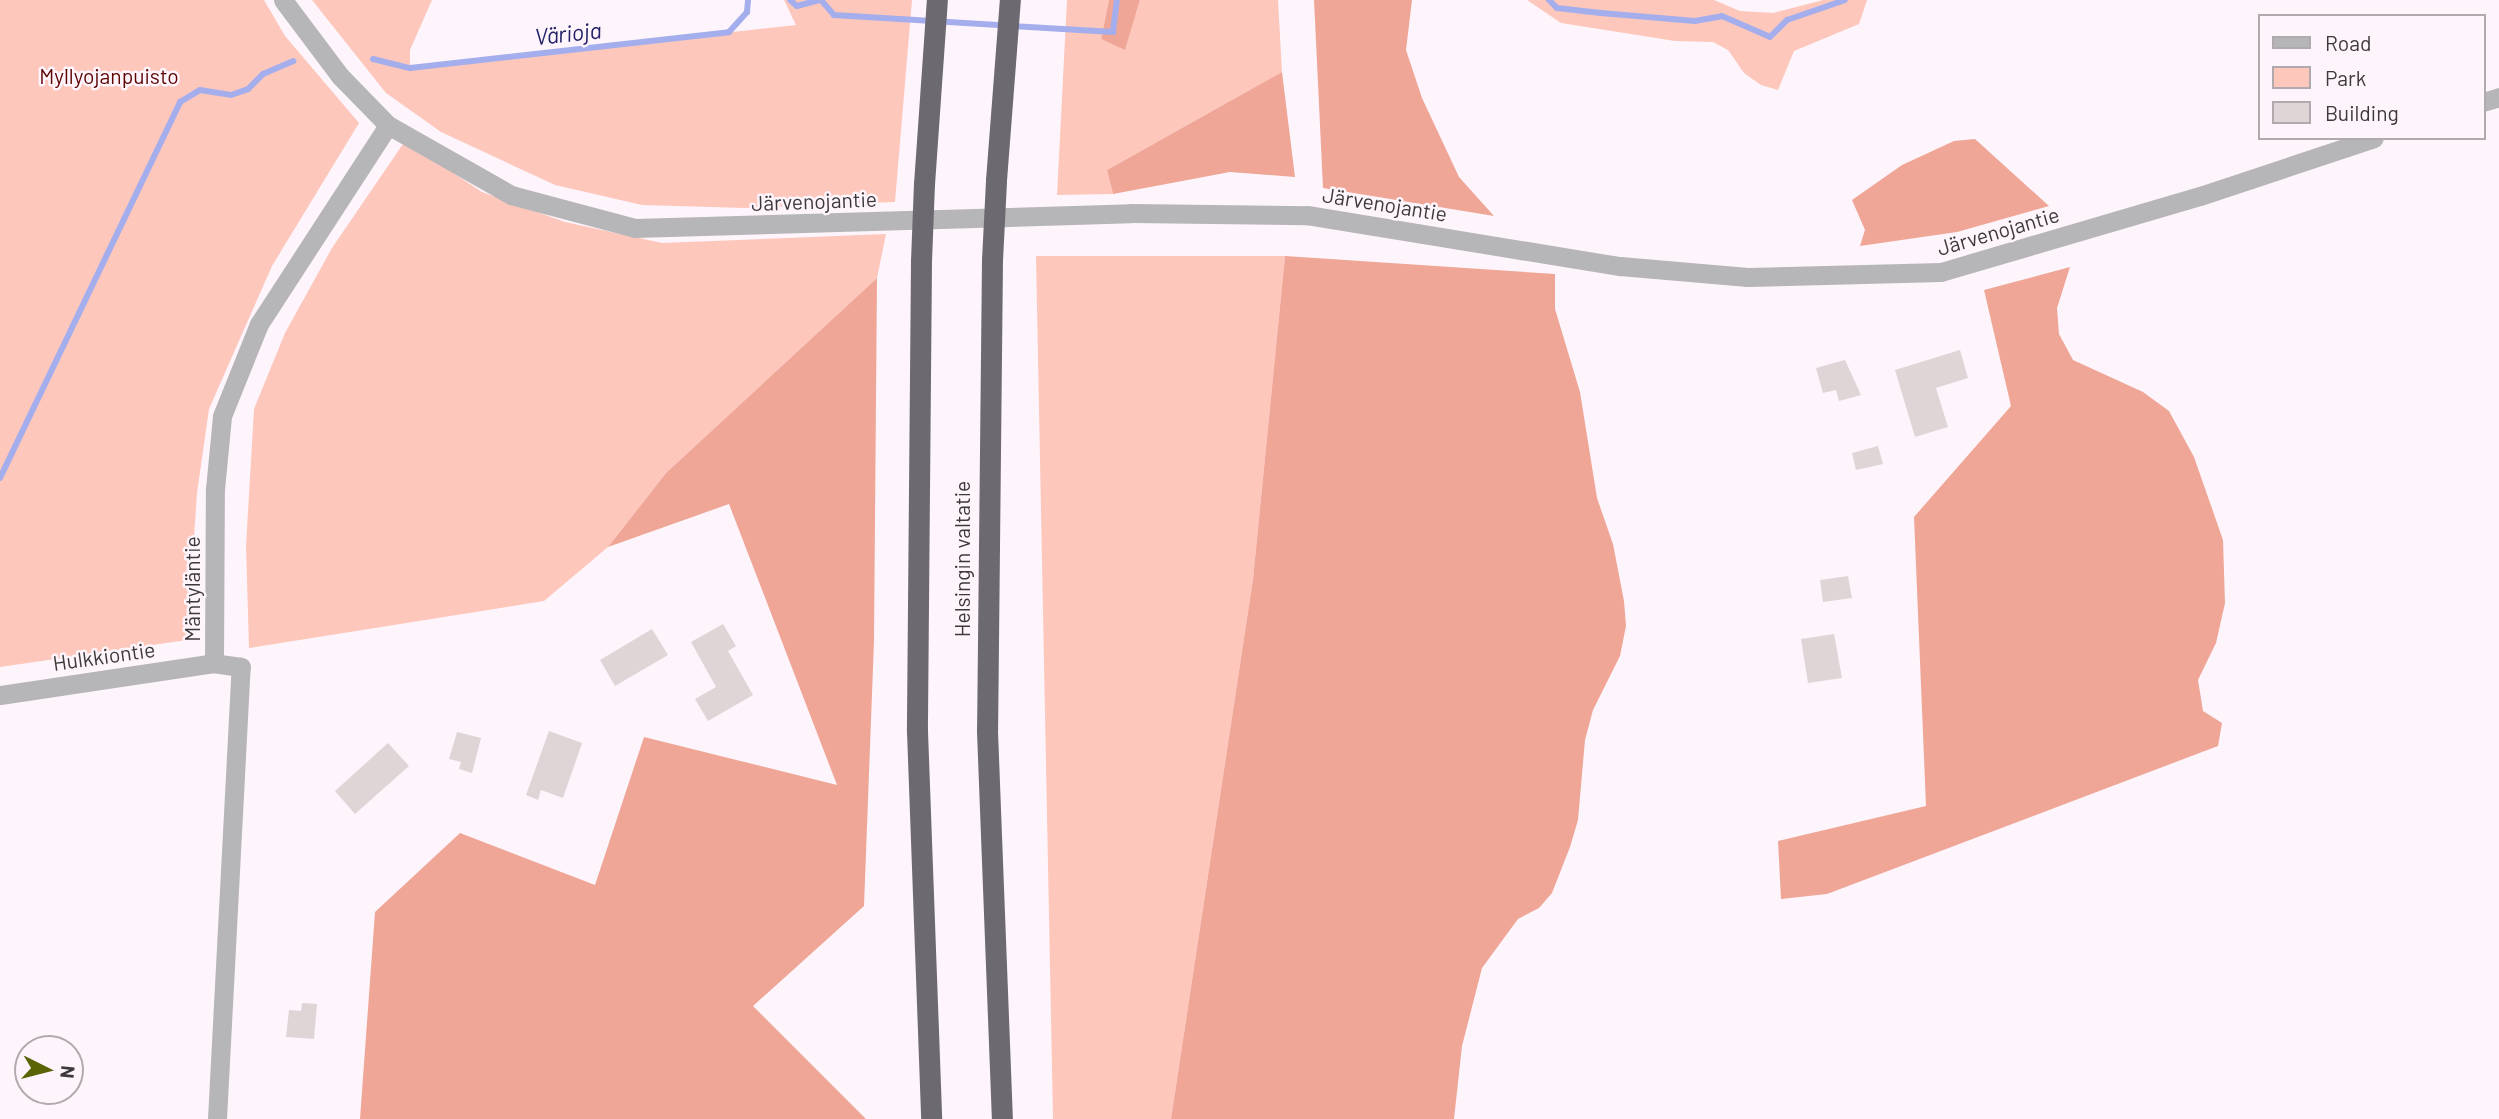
<!DOCTYPE html>
<meta charset="utf-8">
<style>
body{margin:0}
#map{position:relative;width:2499px;height:1119px;overflow:hidden;background:#fdf5fb;font-family:Barlow,sans-serif}
div>[style]{position:absolute}
.green>*{inset:0;background:#fdc7bc}
.forest>*{inset:0;background:#f0a697}
.stream>*{height:6px;margin:-3px;padding:0 3px;transform-origin:3px;border-radius:3px;background:#a5aeed}
.building>*{inset:0;background:#dfd5d7}
.minor>*{height:19px;margin:-9.5px;padding:0 9.5px;transform-origin:9.5px;border-radius:9.5px;background:#b6b5b8}
.tertiary>*{height:19px;margin:-9.5px;padding:0 9.5px;transform-origin:9.5px;border-radius:9.5px;background:#b6b5b8}
.motorway>*{height:21px;margin:-10.5px;padding:0 10.5px;transform-origin:10.5px;border-radius:10.5px;background:#6c6970}
.motorway-bridge>*{height:21px;margin:-10.5px;padding:0 10.5px;transform-origin:10.5px;border-radius:10.5px;background:#6c6970}
span{translate:-50% -50%;white-space:nowrap;text-align:center;line-height:1.15;-webkit-text-stroke:5px #fdf5fb;paint-order:stroke}
.park-label{font-size:21px;color:#5d0400}
.street-label{font-size:21px;color:#3c393b}
.water-label{font-size:23px;color:#232068;font-style:italic}
.legend{position:absolute;left:2258px;top:14px;width:228px;height:126px;box-sizing:border-box;background:#fdf5fb;border:2px solid #b0aaae;margin:0;padding:9px 12px;list-style:none;font-size:21px;color:#3c393b}
.legend li{display:flex;align-items:center;gap:14px;height:35px}
.legend b{width:35px;border:2px solid #b0aaae}
.north{position:absolute;left:14px;top:1035px;width:70px;height:70px;box-sizing:border-box;background:#fdf5fb;border:2px solid #b0aaae;border-radius:50%;rotate:96deg;font-size:19px;font-weight:700;line-height:28px;text-align:center;color:#3c393b}
.north::after{content:'';display:block;margin:auto;width:24px;height:32px;background:#596405;clip-path:polygon(50% 0,100% 100%,50% 72%,0 100%)}
</style>
<div id="map">
<div class="green">
<i style="clip-path:polygon(0 0,264px 0,285px 36px,359px 123px,272px 266px,209px 409px,197px 493px,187px 640px,0 667px)"></i>
<i style="clip-path:polygon(312px 0,432px 0,410px 50px,410px 68px,796px 25px,784px 0,912px 0,895px 202px,745px 208px,642px 205px,555px 185px,441px 132px,386px 93px)"></i>
<i style="clip-path:polygon(1067px 0,1109px 0,1101px 39px,1125px 49px,1140px 0,1278px 0,1282px 72px,1107px 170px,1113px 194px,1057px 195px)"></i>
<i style="clip-path:polygon(1527px 0,1714px 0,1740px 11px,1773px 13px,1823px 0,1867px 0,1859px 24px,1794px 51px,1778px 90px,1761px 85px,1744px 73px,1728px 50px,1713px 42px,1675px 41px,1561px 23px)"></i>
<i style="clip-path:polygon(405px 141px,482px 192px,565px 222px,662px 243px,886px 234px,877px 278px,666px 473px,608px 547px,544px 601px,249px 648px,246px 546px,254px 409px,285px 333px,332px 248px)"></i>
<i style="clip-path:polygon(1036px 256px,1285px 256px,1253px 579px,1171px 1119px,1053px 1119px)"></i>
</div>
<div class="forest">
<i style="clip-path:polygon(1109px 0,1140px 0,1125px 50px,1101px 39px)"></i>
<i style="clip-path:polygon(1314px 0,1412px 0,1406px 50px,1422px 98px,1459px 177px,1494px 216px,1323px 188px)"></i>
<i style="clip-path:polygon(1282px 72px,1295px 177px,1230px 172px,1113px 194px,1107px 170px)"></i>
<i style="clip-path:polygon(1975px 139px,2049px 206px,1957px 232px,1860px 246px,1865px 230px,1852px 200px,1902px 165px,1954px 141px)"></i>
<i style="clip-path:polygon(1285px 256px,1555px 274px,1555px 309px,1580px 392px,1597px 498px,1613px 544px,1624px 601px,1626px 626px,1620px 656px,1593px 710px,1585px 740px,1578px 820px,1570px 847px,1552px 893px,1539px 908px,1518px 919px,1482px 968px,1462px 1046px,1454px 1119px,1171px 1119px,1253px 579px)"></i>
<i style="clip-path:polygon(2070px 267px,2057px 308px,2059px 334px,2073px 360px,2143px 392px,2169px 411px,2194px 457px,2223px 540px,2225px 603px,2216px 643px,2198px 680px,2203px 711px,2222px 723px,2218px 746px,1827px 894px,1781px 899px,1778px 841px,1926px 806px,1914px 517px,2011px 406px,1984px 290px)"></i>
<i style="clip-path:polygon(877px 278px,874px 641px,864px 906px,753px 1006px,866px 1119px,360px 1119px,375px 912px,460px 833px,595px 885px,644px 737px,837px 785px,729px 504px,608px 547px,666px 473px)"></i>
</div>
<div class="stream">
<i style="left:790px;top:0;width:9px;rotate:41deg"></i>
<i style="left:797px;top:6px;width:23px;rotate:-15deg"></i>
<i style="left:821px;top:0;width:20px;rotate:49deg"></i>
<i style="left:834px;top:15px;width:280px;rotate:3.5deg"></i>
<i style="left:1113px;top:32px;width:32px;rotate:-83deg"></i>
<i style="left:1549px;top:0;width:11px;rotate:45deg"></i>
<i style="left:1557px;top:8px;width:44px;rotate:6.5deg"></i>
<i style="left:1601px;top:13px;width:94px;rotate:4.9deg"></i>
<i style="left:1695px;top:21px;width:27px;rotate:-10deg"></i>
<i style="left:1722px;top:16px;width:52px;rotate:23.6deg"></i>
<i style="left:1770px;top:37px;width:24px;rotate:-45deg"></i>
<i style="left:1787px;top:20px;width:61px;rotate:-19deg"></i>
<i style="left:373px;top:59px;width:38px;rotate:14deg"></i>
<i style="left:410px;top:68px;width:321px;rotate:-6.4deg"></i>
<i style="left:729px;top:32px;width:27px;rotate:-48deg"></i>
<i style="left:747px;top:12px;width:12px;rotate:-85deg"></i>
<i style="left:0;top:478px;width:417px;rotate:-64.4deg"></i>
<i style="left:180px;top:102px;width:23px;rotate:-31deg"></i>
<i style="left:200px;top:90px;width:31px;rotate:9deg"></i>
<i style="left:231px;top:95px;width:18px;rotate:-19deg"></i>
<i style="left:248px;top:89px;width:21px;rotate:-45deg"></i>
<i style="left:263px;top:74px;width:33px;rotate:-23deg"></i>
</div>
<div class="building">
<i style="clip-path:polygon(1960px 350px,1968px 378px,1936px 388px,1948px 427px,1915px 437px,1895px 370px)"></i>
<i style="clip-path:polygon(1845px 360px,1861px 395px,1839px 401px,1836px 390px,1823px 393px,1816px 368px)"></i>
<i style="clip-path:polygon(1878px 446px,1883px 464px,1856px 470px,1852px 453px)"></i>
<i style="clip-path:polygon(1848px 576px,1852px 598px,1823px 602px,1820px 580px)"></i>
<i style="clip-path:polygon(723px 624px,736px 646px,728px 651px,753px 695px,708px 721px,695px 699px,716px 687px,691px 642px)"></i>
<i style="clip-path:polygon(652px 629px,668px 655px,615px 686px,600px 660px)"></i>
<i style="clip-path:polygon(1834px 634px,1842px 678px,1808px 683px,1801px 639px)"></i>
<i style="clip-path:polygon(549px 731px,582px 743px,563px 798px,541px 790px,538px 800px,526px 795px)"></i>
<i style="clip-path:polygon(457px 732px,481px 738px,472px 773px,459px 769px,461px 762px,449px 759px)"></i>
<i style="clip-path:polygon(388px 743px,409px 766px,355px 814px,335px 791px)"></i>
<i style="clip-path:polygon(302px 1003px,317px 1004px,314px 1039px,286px 1037px,289px 1010px,301px 1011px)"></i>
</div>
<div class="minor">
<i style="left:2483px;top:102px;width:17px;rotate:-17deg"></i>
<i style="left:0;top:695px;width:216px;rotate:-8.5deg"></i>
<i style="left:217px;top:1119px;width:453px;rotate:-87deg"></i>
<i style="left:241px;top:667px;width:27px;rotate:-172deg"></i>
<i style="left:214px;top:663px;width:174px;rotate:-89.7deg"></i>
<i style="left:215px;top:489px;width:73px;rotate:-84.5deg"></i>
<i style="left:222px;top:416px;width:99px;rotate:-68.1deg"></i>
<i style="left:259px;top:324px;width:237px;rotate:-57deg"></i>
<i style="left:388px;top:125px;width:142px;rotate:29.6deg"></i>
<i style="left:511px;top:195px;width:128px;rotate:14.9deg"></i>
<i style="left:635px;top:228px;width:496px;rotate:-1.7deg"></i>
<i style="left:1131px;top:213px;width:176px;rotate:0.7deg"></i>
<i style="left:1307px;top:215px;width:317px;rotate:9.3deg"></i>
<i style="left:1620px;top:266px;width:128px;rotate:4.9deg"></i>
<i style="left:1748px;top:277px;width:193px;rotate:-1.5deg"></i>
<i style="left:1941px;top:272px;width:270px;rotate:-16.4deg"></i>
<i style="left:2200px;top:196px;width:183px;rotate:-18.4deg"></i>
</div>
<div class="tertiary">
<i style="left:283px;top:0;width:95px;rotate:53.1deg"></i>
<i style="left:340px;top:76px;width:69px;rotate:45.6deg"></i>
</div>
<div class="motorway">
<i style="left:996px;top:180px;width:181px;rotate:-85.6deg"></i>
<i style="left:924px;top:184px;width:184px;rotate:-86deg"></i>
<i style="left:992px;top:260px;width:471px;rotate:90.6deg"></i>
<i style="left:987px;top:731px;width:388px;rotate:87.8deg"></i>
<i style="left:921px;top:261px;width:470px;rotate:90.5deg"></i>
<i style="left:917px;top:731px;width:388px;rotate:87.9deg"></i>
</div>
<div class="motorway-bridge">
<i style="left:992px;top:260px;width:80px;rotate:-87.1deg"></i>
<i style="left:921px;top:261px;width:77px;rotate:-87.8deg"></i>
</div>
<div class="park-label">
<span style="left:109px;top:76px">Myllyojanpuisto</span>
</div>
<div class="street-label">
<span style="left:814px;top:201px;rotate:-2deg">Järvenojantie</span>
<span style="left:1385px;top:204px;rotate:9deg">Järvenojantie</span>
<span style="left:1998px;top:231px;rotate:-16deg">Järvenojantie</span>
<span style="left:962px;top:559px;rotate:-90deg">Helsingin valtatie</span>
<span style="left:192px;top:589px;rotate:-90deg">Mäntyläntie</span>
<span style="left:104px;top:656px;rotate:-8deg">Hulkkiontie</span>
</div>
<div class="water-label">
<span style="left:568px;top:33px;rotate:-6deg">Värioja</span>
</div>
<ul class="legend">
<li><b style="height:9px;background:#b6b5b8"></b>Road</li>
<li><b style="height:19px;background:#fdc7bc"></b>Park</li>
<li><b style="height:19px;background:#dfd5d7"></b>Building</li>
</ul>
<div class="north">N</div>
</div>
